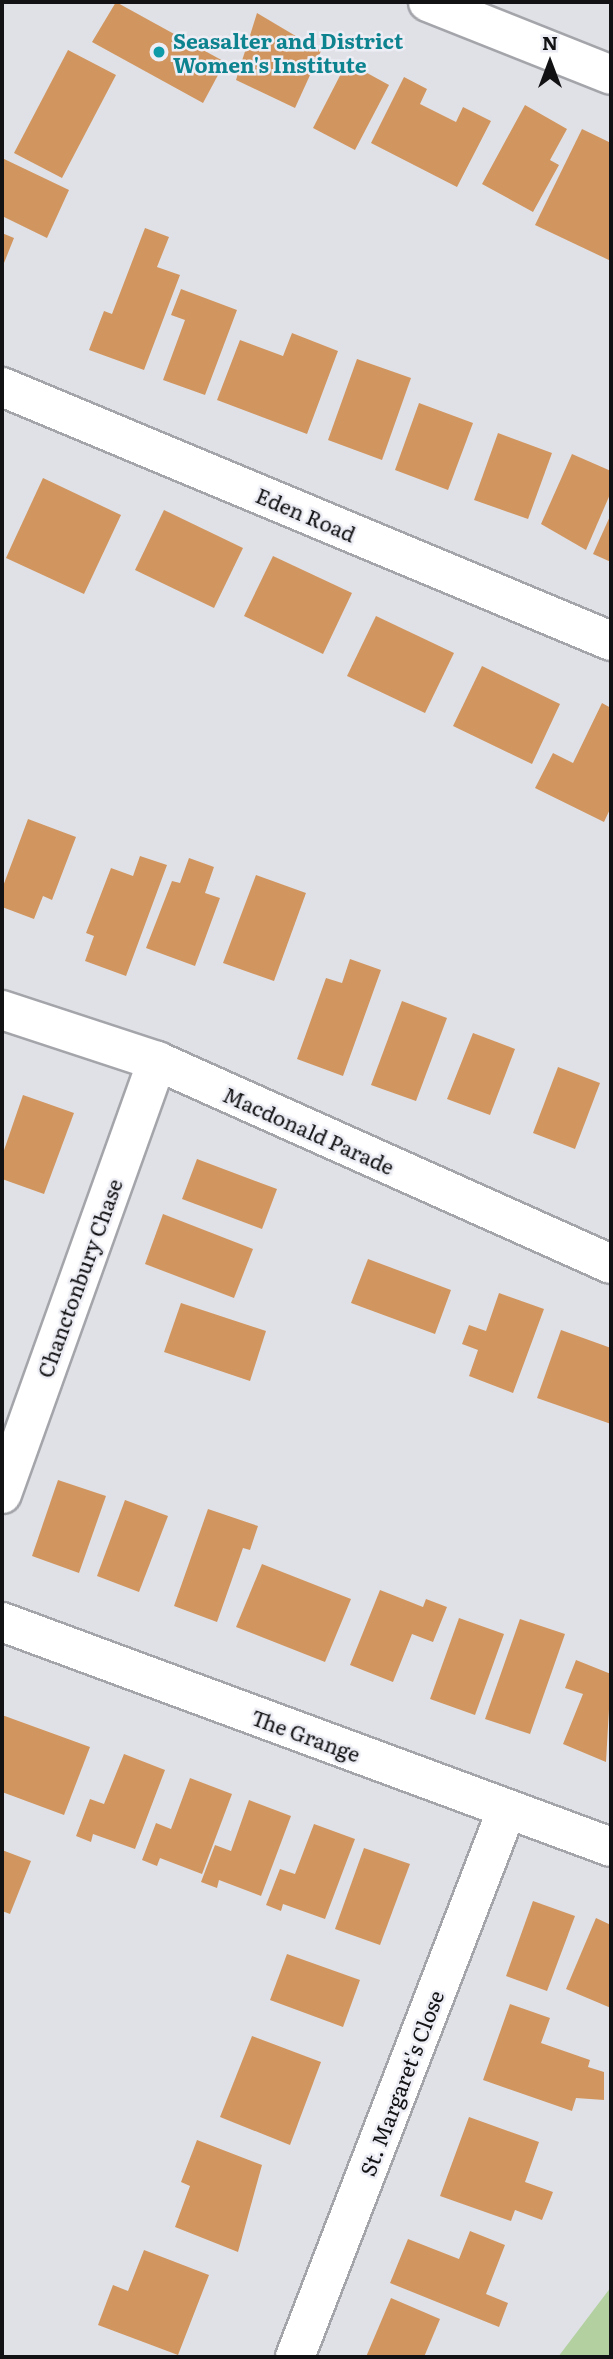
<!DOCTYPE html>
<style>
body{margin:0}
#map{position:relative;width:613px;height:2359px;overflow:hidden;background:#e0e1e7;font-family:Literata,serif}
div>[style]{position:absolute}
.green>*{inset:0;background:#b3d1a0}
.building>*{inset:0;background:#d1965f}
.roads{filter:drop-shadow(2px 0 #a4a5ab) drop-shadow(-2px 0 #a4a5ab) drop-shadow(0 2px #a4a5ab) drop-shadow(0 -2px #a4a5ab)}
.minor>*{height:38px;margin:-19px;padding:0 19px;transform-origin:19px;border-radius:19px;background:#fff}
.dots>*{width:19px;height:19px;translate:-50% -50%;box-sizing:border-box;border:4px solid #edeef5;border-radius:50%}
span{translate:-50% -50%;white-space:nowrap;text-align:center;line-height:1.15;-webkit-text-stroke:5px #edeef5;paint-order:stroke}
.culture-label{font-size:21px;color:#0d838f;font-weight:700}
.left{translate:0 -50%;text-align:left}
.street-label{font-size:21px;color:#121214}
.frame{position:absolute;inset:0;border:4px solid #121214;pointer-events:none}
.north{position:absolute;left:515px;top:28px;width:70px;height:70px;-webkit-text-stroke:5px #edeef5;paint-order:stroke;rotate:0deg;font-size:19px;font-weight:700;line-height:28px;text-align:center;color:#121214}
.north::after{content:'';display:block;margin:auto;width:24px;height:32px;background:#121214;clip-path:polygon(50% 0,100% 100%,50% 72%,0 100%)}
</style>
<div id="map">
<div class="green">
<i style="clip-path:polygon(611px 2287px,611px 2357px,558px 2357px)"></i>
</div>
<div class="building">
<i style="clip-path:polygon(116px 2px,225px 62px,203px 103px,92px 42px)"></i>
<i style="clip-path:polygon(257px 13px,321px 51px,295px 108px,236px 80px)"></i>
<i style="clip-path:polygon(68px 50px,116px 75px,62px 178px,14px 153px)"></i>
<i style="clip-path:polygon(347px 62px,389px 85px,355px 150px,313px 128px)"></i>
<i style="clip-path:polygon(404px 77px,427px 89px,420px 104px,456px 122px,463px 107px,491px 121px,457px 187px,371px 143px)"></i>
<i style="clip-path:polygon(525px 105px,567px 129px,550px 160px,559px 165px,533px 212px,482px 184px)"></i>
<i style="clip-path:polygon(582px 129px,611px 143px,611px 261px,535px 225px)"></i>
<i style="clip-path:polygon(2px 158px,69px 190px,47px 238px,2px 216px)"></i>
<i style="clip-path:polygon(145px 228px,169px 237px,157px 267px,180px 275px,144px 370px,89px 350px,104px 311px,112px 314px)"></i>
<i style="clip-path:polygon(2px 233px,14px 238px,2px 268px)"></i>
<i style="clip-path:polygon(181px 289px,237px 310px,205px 395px,163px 380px,185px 320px,171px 315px)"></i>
<i style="clip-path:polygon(292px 333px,338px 351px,307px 434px,217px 400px,240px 340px,283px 356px)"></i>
<i style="clip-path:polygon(357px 359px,411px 378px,382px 460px,328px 440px)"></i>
<i style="clip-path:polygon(419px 403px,473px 423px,448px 490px,395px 470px)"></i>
<i style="clip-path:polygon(498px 433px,552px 453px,528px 519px,474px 500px)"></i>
<i style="clip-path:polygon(572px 454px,611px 471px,611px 492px,586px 550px,541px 524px)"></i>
<i style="clip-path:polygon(43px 478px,121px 515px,84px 594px,6px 558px)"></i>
<i style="clip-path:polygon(164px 510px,243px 548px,214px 608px,135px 570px)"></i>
<i style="clip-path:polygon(611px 514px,611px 562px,593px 554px)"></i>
<i style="clip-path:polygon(273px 556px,352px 593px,323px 654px,244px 616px)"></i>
<i style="clip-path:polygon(376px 616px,454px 653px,425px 713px,347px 676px)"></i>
<i style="clip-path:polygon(482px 666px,560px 704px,532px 764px,453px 726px)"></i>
<i style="clip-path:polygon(602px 703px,611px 708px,611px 807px,604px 822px,535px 788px,553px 753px,573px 763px)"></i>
<i style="clip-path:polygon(28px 819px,76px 837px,52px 900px,43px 896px,34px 919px,2px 907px,2px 889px)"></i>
<i style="clip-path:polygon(140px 856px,167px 865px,126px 976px,85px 961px,94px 936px,86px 933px,111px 868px,133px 876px)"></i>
<i style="clip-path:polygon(189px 858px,214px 867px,205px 893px,220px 898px,195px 966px,146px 948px,172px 881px,180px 883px)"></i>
<i style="clip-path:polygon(256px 875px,306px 893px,274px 981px,223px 963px)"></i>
<i style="clip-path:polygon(350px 959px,381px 970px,343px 1076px,297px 1059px,326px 978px,342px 983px)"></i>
<i style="clip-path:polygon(402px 1001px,447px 1018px,416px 1101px,371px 1085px)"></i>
<i style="clip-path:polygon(473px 1033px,515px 1049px,490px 1115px,447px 1099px)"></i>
<i style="clip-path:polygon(558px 1067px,600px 1083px,575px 1149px,533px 1133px)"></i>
<i style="clip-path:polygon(23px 1095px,74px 1113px,44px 1194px,2px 1179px,2px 1156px)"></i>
<i style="clip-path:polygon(197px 1159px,277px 1189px,262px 1229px,182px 1199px)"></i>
<i style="clip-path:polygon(163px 1214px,253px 1249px,234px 1298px,145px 1264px)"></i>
<i style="clip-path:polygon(368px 1259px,451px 1290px,435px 1334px,351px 1303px)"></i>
<i style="clip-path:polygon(499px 1293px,544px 1309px,513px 1393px,469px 1376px,478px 1350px,462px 1344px,469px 1325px,486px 1331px)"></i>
<i style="clip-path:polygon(181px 1303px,266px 1331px,250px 1381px,164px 1352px)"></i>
<i style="clip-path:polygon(561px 1330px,611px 1348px,611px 1424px,537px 1398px)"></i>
<i style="clip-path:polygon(58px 1480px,106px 1496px,79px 1573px,32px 1556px)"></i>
<i style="clip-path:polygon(125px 1500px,168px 1516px,139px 1592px,97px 1576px)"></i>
<i style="clip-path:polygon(208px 1509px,258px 1526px,250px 1550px,243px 1548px,217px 1622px,174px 1606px)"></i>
<i style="clip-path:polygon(262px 1564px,351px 1599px,325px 1662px,236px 1627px)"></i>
<i style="clip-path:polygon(380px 1590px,423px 1607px,426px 1599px,447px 1607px,433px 1642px,412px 1634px,393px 1682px,350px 1665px)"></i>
<i style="clip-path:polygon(459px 1618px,504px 1634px,475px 1715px,430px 1699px)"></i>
<i style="clip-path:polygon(520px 1619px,565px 1634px,530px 1734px,485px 1719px)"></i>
<i style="clip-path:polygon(576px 1660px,611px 1674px,606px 1762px,563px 1744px,583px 1694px,565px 1688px)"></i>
<i style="clip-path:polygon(2px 1715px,90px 1747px,64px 1815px,2px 1792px)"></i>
<i style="clip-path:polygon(124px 1754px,165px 1770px,135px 1849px,93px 1834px,91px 1842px,76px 1836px,90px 1799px,104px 1804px)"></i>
<i style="clip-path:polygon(190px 1778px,232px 1794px,202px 1874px,160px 1858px,157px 1866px,142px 1860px,156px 1823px,171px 1829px)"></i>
<i style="clip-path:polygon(249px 1800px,291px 1816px,261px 1896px,219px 1880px,217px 1888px,201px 1882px,215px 1845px,231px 1851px)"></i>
<i style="clip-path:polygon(314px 1824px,355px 1839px,325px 1919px,283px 1904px,281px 1911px,266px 1905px,280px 1869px,295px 1874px)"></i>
<i style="clip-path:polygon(364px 1848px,410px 1864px,380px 1945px,335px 1929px)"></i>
<i style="clip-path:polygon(2px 1850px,31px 1861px,10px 1914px,2px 1911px)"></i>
<i style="clip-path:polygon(533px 1901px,575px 1916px,547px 1991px,506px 1976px)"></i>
<i style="clip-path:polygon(596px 1918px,611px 1925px,611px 2008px,566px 1989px)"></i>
<i style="clip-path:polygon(287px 1954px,360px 1980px,343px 2027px,270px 2000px)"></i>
<i style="clip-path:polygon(510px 2004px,550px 2018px,541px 2043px,590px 2060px,588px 2067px,604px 2072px,604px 2100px,576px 2098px,572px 2111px,483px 2080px)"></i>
<i style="clip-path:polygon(252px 2036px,321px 2062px,290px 2145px,220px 2117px)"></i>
<i style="clip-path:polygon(469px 2117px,539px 2142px,525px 2182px,553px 2192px,542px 2220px,515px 2210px,511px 2221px,440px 2196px)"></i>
<i style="clip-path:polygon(197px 2140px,262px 2165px,238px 2252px,175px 2227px,190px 2186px,181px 2182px)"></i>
<i style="clip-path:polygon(470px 2231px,505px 2245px,486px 2294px,508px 2303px,499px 2327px,390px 2283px,408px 2239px,459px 2259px)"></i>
<i style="clip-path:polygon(144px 2250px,209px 2275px,178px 2355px,98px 2325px,113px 2285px,128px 2291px)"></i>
<i style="clip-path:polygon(391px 2298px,440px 2319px,424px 2357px,366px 2357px)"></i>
</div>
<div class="roads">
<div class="minor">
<i style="left:428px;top:2px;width:197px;rotate:21.7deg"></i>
<i style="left:2px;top:387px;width:660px;rotate:22.64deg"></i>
<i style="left:2px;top:1010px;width:163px;rotate:18.2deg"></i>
<i style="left:157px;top:1061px;width:497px;rotate:24.1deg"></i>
<i style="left:2px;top:1494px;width:460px;rotate:-70.3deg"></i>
<i style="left:2px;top:1622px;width:649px;rotate:20.28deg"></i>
<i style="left:295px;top:2357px;width:588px;rotate:-68.85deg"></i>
</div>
</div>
<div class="dots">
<i style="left:159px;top:52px;background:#0f9aa8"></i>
</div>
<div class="culture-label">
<span class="left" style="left:173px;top:52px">Seasalter and District<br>Women's Institute</span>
</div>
<div class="street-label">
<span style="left:306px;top:514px;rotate:23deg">Eden Road</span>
<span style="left:309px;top:1130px;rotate:24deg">Macdonald Parade</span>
<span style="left:79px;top:1278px;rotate:-70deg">Chanctonbury Chase</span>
<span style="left:306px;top:1735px;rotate:20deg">The Grange</span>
<span style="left:401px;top:2083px;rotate:-69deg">St. Margaret's Close</span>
</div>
<div class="frame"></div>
<div class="north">N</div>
</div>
